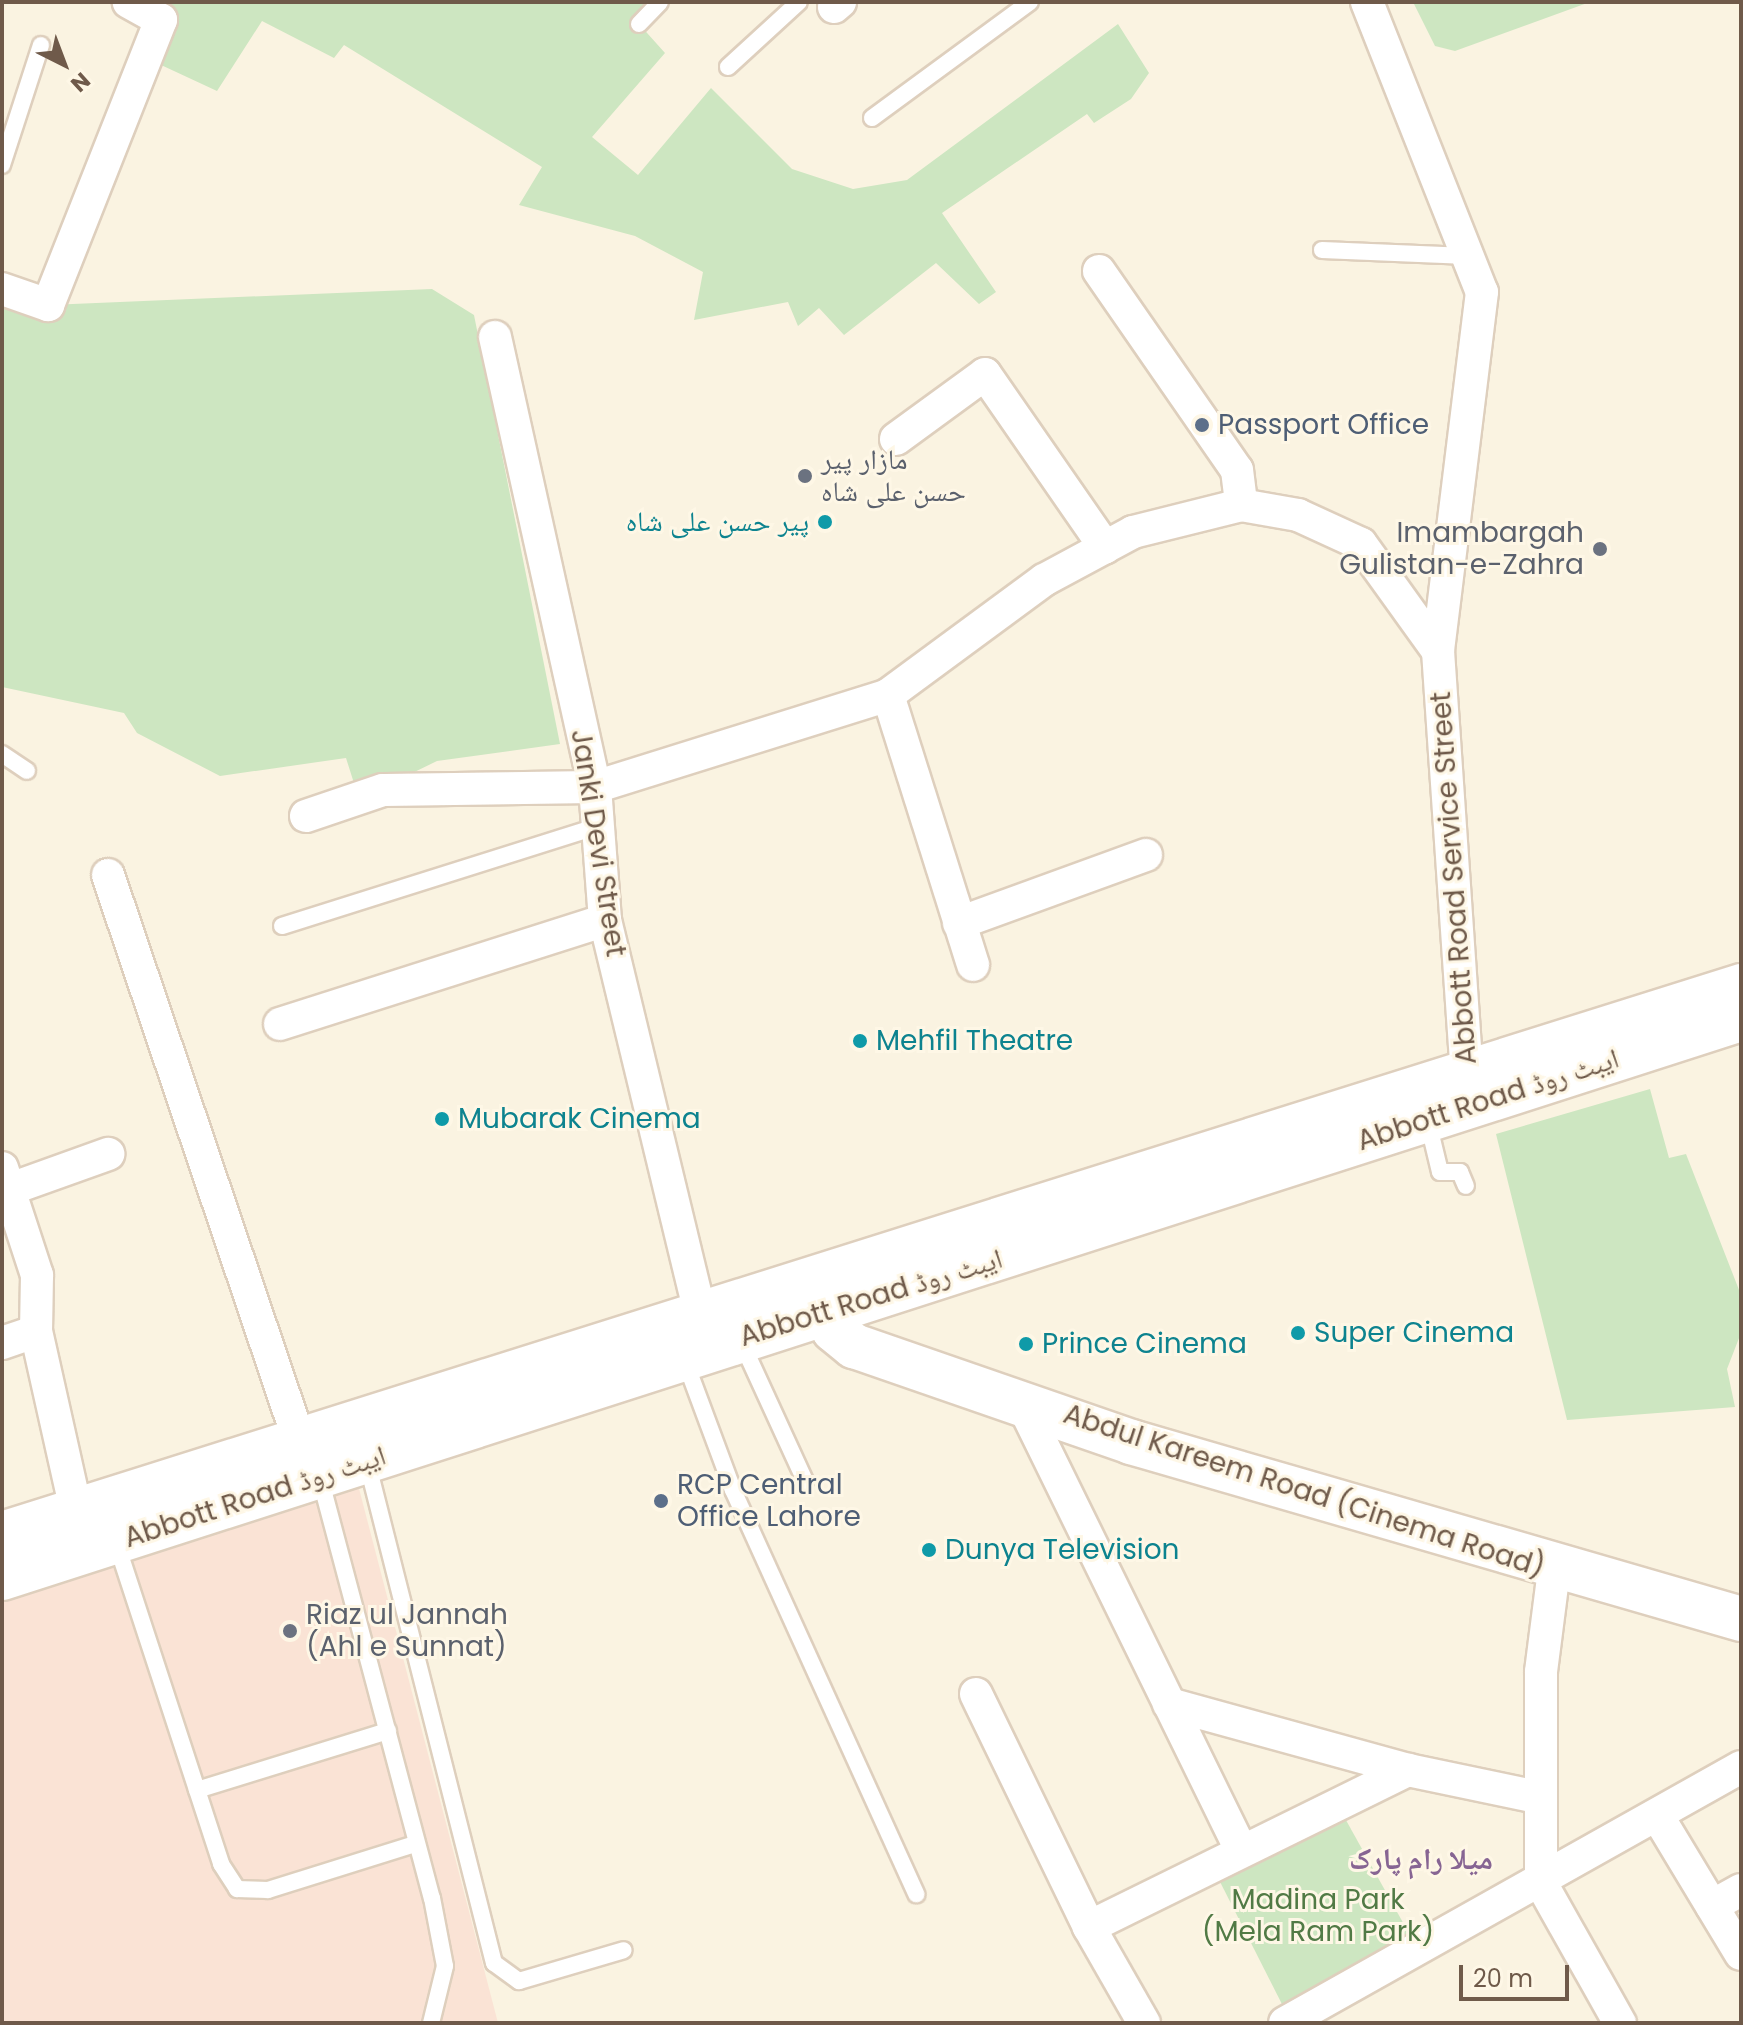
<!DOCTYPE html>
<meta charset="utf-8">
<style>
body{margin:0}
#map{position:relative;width:1743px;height:2025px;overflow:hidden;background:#faf3e1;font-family:Poppins,"Noto Naskh Arabic",sans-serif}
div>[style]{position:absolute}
.commercial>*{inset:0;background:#fae3d5}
.green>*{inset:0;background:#cde6c1}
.roads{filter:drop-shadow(2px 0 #decfbd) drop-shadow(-2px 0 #decfbd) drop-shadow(0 2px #decfbd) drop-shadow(0 -2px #decfbd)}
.lane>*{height:16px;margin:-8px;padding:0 8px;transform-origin:8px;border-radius:8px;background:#fff}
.street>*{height:32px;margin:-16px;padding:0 16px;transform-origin:16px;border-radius:16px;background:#fff}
.secondary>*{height:44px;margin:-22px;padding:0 22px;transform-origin:22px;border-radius:22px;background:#fff}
.dots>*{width:22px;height:22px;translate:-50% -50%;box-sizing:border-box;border:4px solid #fef7e6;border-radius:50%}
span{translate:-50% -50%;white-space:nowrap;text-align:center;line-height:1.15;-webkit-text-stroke:6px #fef7e6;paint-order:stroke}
.service-label{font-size:28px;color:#4e5e75}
.left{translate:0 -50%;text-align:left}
.worship-label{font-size:28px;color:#5b616d}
.right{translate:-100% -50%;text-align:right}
.culture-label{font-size:28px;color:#0d838f}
.street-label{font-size:28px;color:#6f5a4a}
.park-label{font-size:28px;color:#517a45}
.neighbourhood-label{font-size:30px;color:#876593;font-weight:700}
.frame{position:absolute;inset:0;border:4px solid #6f5a4a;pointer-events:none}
.north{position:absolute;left:24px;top:24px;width:80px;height:80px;-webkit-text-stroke:6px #fef7e6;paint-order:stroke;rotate:138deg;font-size:22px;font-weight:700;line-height:32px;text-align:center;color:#6f5a4a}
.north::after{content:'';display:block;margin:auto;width:28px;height:36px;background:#6f5a4a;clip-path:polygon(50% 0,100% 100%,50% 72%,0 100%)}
.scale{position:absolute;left:1459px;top:1965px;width:110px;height:36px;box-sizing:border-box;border:4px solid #6f5a4a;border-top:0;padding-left:10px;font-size:24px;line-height:28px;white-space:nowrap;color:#6f5a4a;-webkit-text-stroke:6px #fef7e6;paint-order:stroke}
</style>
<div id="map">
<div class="commercial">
<i style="clip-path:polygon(356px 1477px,498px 2023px,2px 2023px,2px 1585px)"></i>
</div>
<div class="green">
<i style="clip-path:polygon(140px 2px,660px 2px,639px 24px,665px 53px,592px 137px,638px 175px,711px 88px,792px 169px,853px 189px,907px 180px,1118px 24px,1149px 73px,1131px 99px,1094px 123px,1087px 114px,942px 213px,996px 292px,979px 304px,936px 263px,844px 335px,819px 308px,798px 326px,788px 302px,694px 320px,703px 272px,635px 236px,519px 205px,542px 167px,344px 45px,334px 58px,262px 21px,217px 91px,146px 58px)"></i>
<i style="clip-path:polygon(1413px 2px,1590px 2px,1455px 51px,1435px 46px)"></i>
<i style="clip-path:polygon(2px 288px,49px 305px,432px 289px,474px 315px,560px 744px,437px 761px,359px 799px,346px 758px,220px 776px,137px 733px,124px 713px,2px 687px)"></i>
<i style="clip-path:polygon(1650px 1089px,1669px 1158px,1686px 1154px,1741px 1295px,1741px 1333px,1727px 1369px,1735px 1407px,1567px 1420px,1496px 1134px)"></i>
<i style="clip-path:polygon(1337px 1804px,1416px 1946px,1290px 2020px,1211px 1864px)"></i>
</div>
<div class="roads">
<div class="lane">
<i style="left:639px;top:24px;width:30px;rotate:-46deg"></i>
<i style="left:728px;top:67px;width:96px;rotate:-42.5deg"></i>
<i style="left:872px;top:118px;width:196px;rotate:-36.3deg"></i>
<i style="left:2px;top:165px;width:126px;rotate:-72deg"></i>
<i style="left:1322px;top:250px;width:146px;rotate:2.4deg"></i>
<i style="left:2px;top:754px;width:30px;rotate:34deg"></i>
<i style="left:282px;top:926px;width:326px;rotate:-17.5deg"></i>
<i style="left:1428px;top:1122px;width:51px;rotate:76.5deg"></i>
<i style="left:1440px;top:1172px;width:20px"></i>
<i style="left:1460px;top:1172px;width:15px;rotate:67deg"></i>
<i style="left:741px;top:1341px;width:154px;rotate:65.4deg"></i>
<i style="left:685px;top:1361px;width:138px;rotate:69.6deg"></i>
<i style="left:733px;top:1490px;width:444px;rotate:65.6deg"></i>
<i style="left:367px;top:1462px;width:517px;rotate:75.78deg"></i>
<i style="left:494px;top:1963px;width:31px;rotate:36deg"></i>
<i style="left:519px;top:1981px;width:109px;rotate:-16.4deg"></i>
<i style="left:320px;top:1478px;width:435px;rotate:75.1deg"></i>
<i style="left:432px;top:1898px;width:69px;rotate:79.2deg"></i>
<i style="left:445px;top:1966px;width:59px;rotate:103.8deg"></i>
<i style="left:116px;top:1542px;width:339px;rotate:71.9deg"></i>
<i style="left:221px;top:1864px;width:30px;rotate:57deg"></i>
<i style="left:237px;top:1889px;width:31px;rotate:2deg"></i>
<i style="left:268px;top:1890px;width:154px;rotate:-17.4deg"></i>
<i style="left:197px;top:1790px;width:200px;rotate:-17.2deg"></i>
</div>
<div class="street">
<i style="left:1367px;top:2px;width:312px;rotate:68.4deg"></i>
<i style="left:1482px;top:292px;width:362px;rotate:97deg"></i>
<i style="left:1438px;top:651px;width:441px;rotate:86.1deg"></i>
<i style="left:834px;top:7px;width:8px;rotate:-40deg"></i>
<i style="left:1099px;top:271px;width:242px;rotate:55.3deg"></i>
<i style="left:1237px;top:470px;width:35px;rotate:83deg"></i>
<i style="left:2px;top:289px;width:49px;rotate:19.2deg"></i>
<i style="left:48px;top:305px;width:307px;rotate:-68.4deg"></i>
<i style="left:161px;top:20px;width:37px;rotate:-151deg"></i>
<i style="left:495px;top:337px;width:461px;rotate:77.5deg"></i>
<i style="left:595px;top:787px;width:133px;rotate:85.7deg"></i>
<i style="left:605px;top:920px;width:424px;rotate:76.4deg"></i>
<i style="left:896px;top:439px;width:110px;rotate:-36.1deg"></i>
<i style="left:985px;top:374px;width:211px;rotate:55.3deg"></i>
<i style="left:888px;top:695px;width:283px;rotate:72.5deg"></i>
<i style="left:306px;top:816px;width:81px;rotate:-18.7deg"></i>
<i style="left:383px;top:790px;width:212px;rotate:-0.8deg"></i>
<i style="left:595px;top:787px;width:307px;rotate:-17.4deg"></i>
<i style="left:888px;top:695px;width:194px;rotate:-36.4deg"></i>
<i style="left:1044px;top:580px;width:101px;rotate:-28.3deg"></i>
<i style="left:1133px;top:532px;width:111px;rotate:-14deg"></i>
<i style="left:1241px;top:505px;width:58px;rotate:10deg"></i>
<i style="left:1298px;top:515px;width:69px;rotate:24.7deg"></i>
<i style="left:1361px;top:544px;width:132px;rotate:54.3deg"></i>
<i style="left:108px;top:875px;width:600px;rotate:71.32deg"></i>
<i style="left:959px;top:923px;width:199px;rotate:-20deg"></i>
<i style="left:280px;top:1024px;width:341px;rotate:-17.7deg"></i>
<i style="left:2px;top:1168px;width:113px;rotate:71.9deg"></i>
<i style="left:37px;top:1275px;width:56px;rotate:91deg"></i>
<i style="left:36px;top:1331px;width:183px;rotate:77.4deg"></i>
<i style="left:2px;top:1192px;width:113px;rotate:-19.7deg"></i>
<i style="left:2px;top:1343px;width:36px;rotate:-19deg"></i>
<i style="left:1020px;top:1399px;width:502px;rotate:63.89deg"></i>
<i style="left:1554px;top:1570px;width:103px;rotate:97.3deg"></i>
<i style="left:1541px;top:1672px;width:211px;rotate:90deg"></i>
<i style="left:1541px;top:1883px;width:161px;rotate:60.6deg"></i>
<i style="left:976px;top:1694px;width:259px;rotate:64.1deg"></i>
<i style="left:1169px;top:1704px;width:248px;rotate:15.4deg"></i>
<i style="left:1657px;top:1815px;width:162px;rotate:58.9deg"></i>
<i style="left:1712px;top:1906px;width:33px;rotate:-29deg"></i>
<i style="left:1144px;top:2023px;width:111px;rotate:-119.8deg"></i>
<i style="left:1089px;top:1927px;width:356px;rotate:-26.2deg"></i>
<i style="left:1408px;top:1770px;width:132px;rotate:11.8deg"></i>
<i style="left:1285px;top:2023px;width:523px;rotate:-29.31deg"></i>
</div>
<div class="secondary">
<i style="left:817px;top:1287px;width:46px;rotate:68.4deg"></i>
<i style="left:834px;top:1330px;width:26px;rotate:39deg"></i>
<i style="left:854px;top:1346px;width:293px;rotate:19.1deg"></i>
<i style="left:1131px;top:1442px;width:635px;rotate:16.18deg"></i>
<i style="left:2px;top:1534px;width:1823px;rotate:-17.49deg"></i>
<i style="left:2px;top:1578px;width:1827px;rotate:-17.82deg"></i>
</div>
</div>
<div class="dots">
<i style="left:1202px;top:425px;background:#5c6f8a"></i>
<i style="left:805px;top:476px;background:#6b7280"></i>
<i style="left:825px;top:522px;background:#0f9aa8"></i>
<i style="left:1600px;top:549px;background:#6b7280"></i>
<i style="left:860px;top:1041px;background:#0f9aa8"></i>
<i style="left:442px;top:1119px;background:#0f9aa8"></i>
<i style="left:1298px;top:1333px;background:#0f9aa8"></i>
<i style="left:1026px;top:1344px;background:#0f9aa8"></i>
<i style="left:661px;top:1501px;background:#5c6f8a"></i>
<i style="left:929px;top:1550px;background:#0f9aa8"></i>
<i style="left:290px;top:1631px;background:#6b7280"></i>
</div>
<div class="service-label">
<span class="left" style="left:1218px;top:425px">Passport Office</span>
<span class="left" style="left:677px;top:1501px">RCP Central<br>Office Lahore</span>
</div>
<div class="worship-label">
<span class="left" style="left:821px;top:476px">مازار پیر<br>حسن علی شاہ</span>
<span class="right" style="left:1584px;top:549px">Imambargah<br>Gulistan-e-Zahra</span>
<span class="left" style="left:306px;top:1631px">Riaz ul Jannah<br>(Ahl e Sunnat)</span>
</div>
<div class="culture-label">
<span class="right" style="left:809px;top:522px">پیر حسن علی شاہ</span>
<span class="left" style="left:876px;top:1041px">Mehfil Theatre</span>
<span class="left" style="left:458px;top:1119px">Mubarak Cinema</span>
<span class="left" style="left:1314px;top:1333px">Super Cinema</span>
<span class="left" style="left:1042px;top:1344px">Prince Cinema</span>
<span class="left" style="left:945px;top:1550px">Dunya Television</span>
</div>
<div class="street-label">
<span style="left:598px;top:843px;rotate:81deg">Janki Devi Street</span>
<span style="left:1454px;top:878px;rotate:-94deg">Abbott Road Service Street</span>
<span style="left:1488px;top:1100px;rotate:-18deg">Abbott Road ایبٹ روڈ</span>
<span style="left:871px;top:1298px;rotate:-17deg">Abbott Road ایبٹ روڈ</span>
<span style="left:1304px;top:1491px;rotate:18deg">Abdul Kareem Road (Cinema Road)</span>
<span style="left:255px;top:1497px;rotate:-18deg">Abbott Road ایبٹ روڈ</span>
</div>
<div class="park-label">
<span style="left:1318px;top:1916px">Madina Park<br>(Mela Ram Park)</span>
</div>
<div class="neighbourhood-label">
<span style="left:1421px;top:1859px">میلا رام پارک</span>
</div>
<div class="frame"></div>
<div class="north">N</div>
<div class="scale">20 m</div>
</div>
